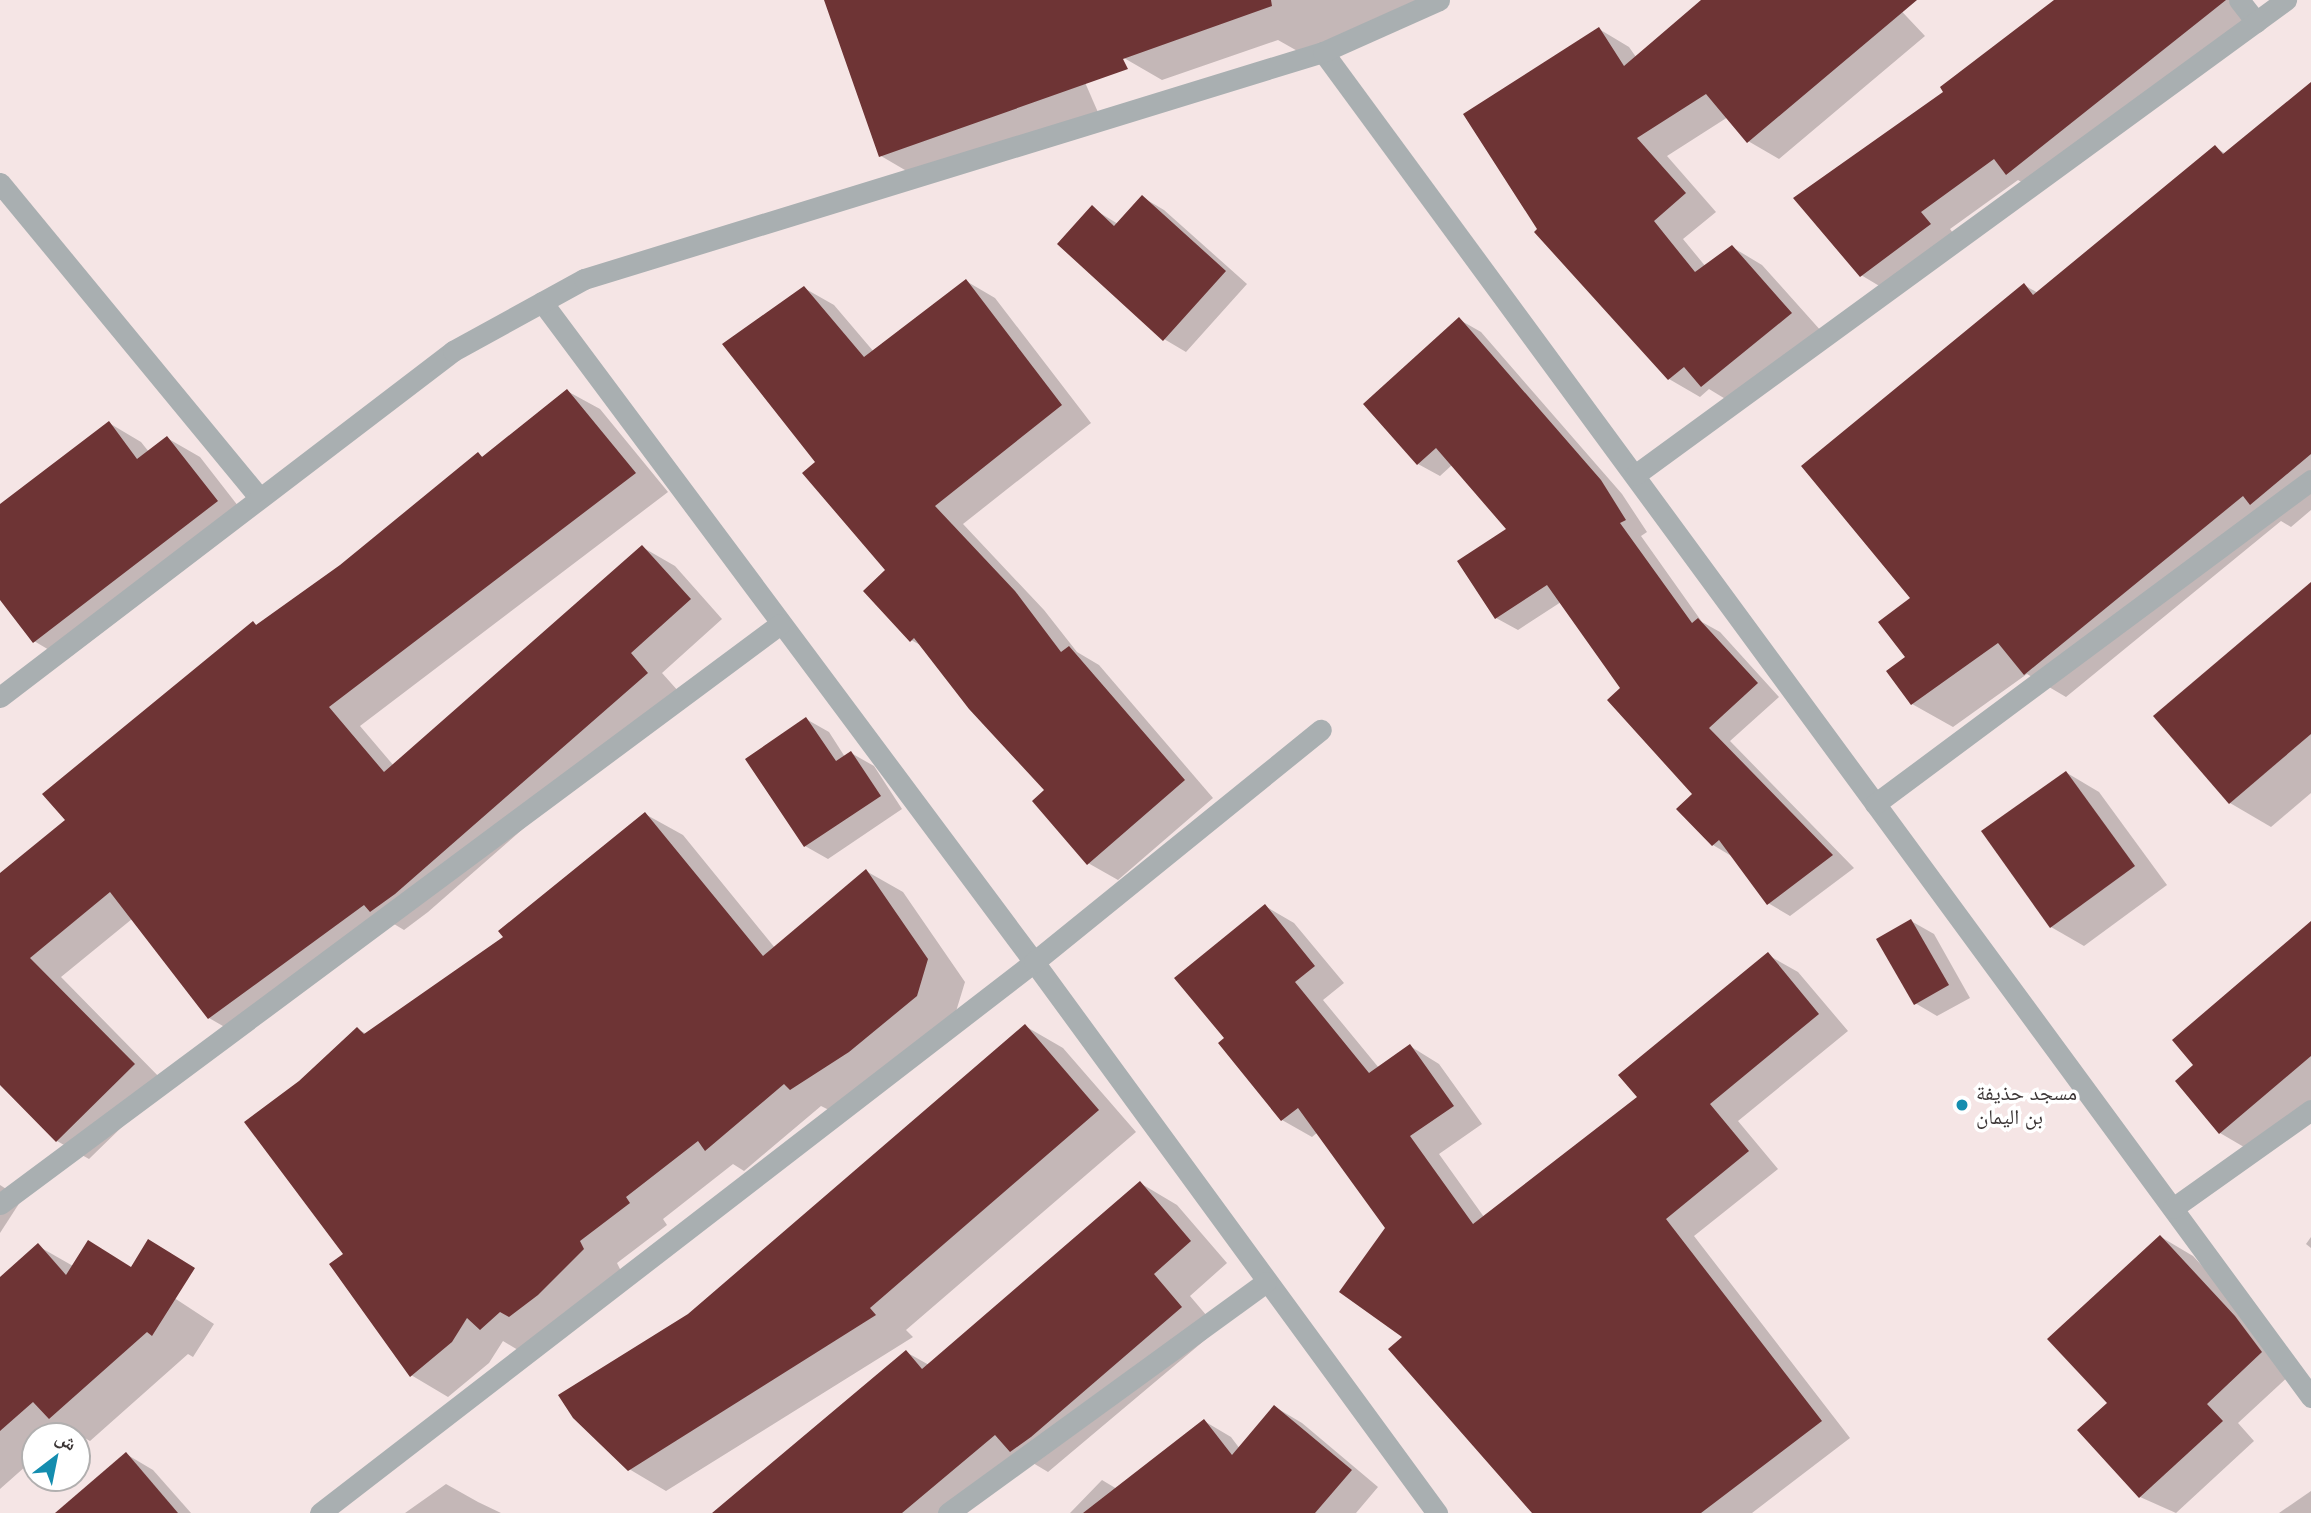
<!DOCTYPE html>
<meta charset="utf-8">
<style>
body{margin:0}
#map{position:relative;width:2311px;height:1513px;overflow:hidden;background:#f5e5e5;font-family:"Fira Sans","Noto Naskh Arabic",sans-serif}
div>[style]{position:absolute}
.shadow>*{inset:0;background:#0003}
.building>*{inset:0;background:#6e3435}
.minor>*{height:21px;margin:-10.5px;padding:0 10.5px;transform-origin:10.5px;border-radius:10.5px;background:#a9afb1}
.dots>*{width:19px;height:19px;translate:-50% -50%;box-sizing:border-box;border:4px solid #fff;border-radius:50%}
span{translate:-50% -50%;white-space:nowrap;text-align:center;line-height:1.15;-webkit-text-stroke:7px #fff;paint-order:stroke}
.poi-label{font-size:21px;color:#3c3636}
.left{translate:0 -50%;text-align:left}
.north{position:absolute;left:21px;top:1422px;width:70px;height:70px;box-sizing:border-box;background:#fff;border:2px solid #b1afaf;border-radius:50%;rotate:32deg;font-size:19px;font-weight:700;line-height:28px;text-align:center;color:#3c3636}
.north::after{content:'';display:block;margin:auto;width:24px;height:32px;background:#148daf;clip-path:polygon(50% 0,100% 100%,50% 72%,0 100%)}
</style>
<div id="map">
<div class="shadow">
<i style="clip-path:polygon(826px 0,1033px 0,1055px 13px,1100px 117px,922px 180px,881px 156px)"></i>
<i style="clip-path:polygon(1103px 0,1440px 0,1308px 57px,1278px 40px,1162px 80px,1124px 58px)"></i>
<i style="clip-path:polygon(1704px 0,1891px 0,1925px 36px,1779px 159px,1748px 141px,1728px 117px,1667px 156px,1716px 212px,1683px 239px,1706px 267px,1732px 247px,1762px 265px,1822px 332px,1732px 403px,1709px 389px,1700px 397px,1669px 379px,1599px 29px,1629px 47px,1636px 57px)"></i>
<i style="clip-path:polygon(2057px 0,2242px 0,2256px 17px,2037px 191px,2018px 180px,1950px 229px,1959px 241px,1891px 293px,1861px 275px,1946px 92px)"></i>
<i style="clip-path:polygon(2311px 105px,2311px 510px,2291px 527px,2281px 521px,2066px 697px,2027px 674px,1953px 727px,1912px 704px,1907px 657px,1913px 598px,2024px 285px,2038px 293px,2215px 147px,2226px 154px)"></i>
<i style="clip-path:polygon(1142px 197px,1164px 210px,1247px 284px,1186px 352px,1164px 339px,1092px 208px,1118px 224px)"></i>
<i style="clip-path:polygon(966px 281px,995px 298px,1091px 423px,963px 524px,1044px 610px,1077px 652px,1099px 665px,1213px 798px,1118px 880px,1088px 863px,1047px 790px,924px 647px,911px 640px,887px 570px,817px 462px,804px 288px,834px 305px,874px 352px)"></i>
<i style="clip-path:polygon(1460px 320px,1481px 332px,1622px 494px,1647px 532px,1641px 536px,1702px 622px,1720px 632px,1779px 697px,1730px 741px,1854px 868px,1790px 916px,1768px 903px,1733px 857px,1713px 845px,1695px 794px,1561px 602px,1518px 630px,1496px 618px,1509px 529px,1452px 465px,1440px 476px,1418px 464px)"></i>
<i style="clip-path:polygon(567px 391px,600px 409px,668px 492px,360px 726px,394px 766px,642px 547px,675px 566px,722px 619px,662px 673px,679px 692px,428px 912px,404px 930px,394px 924px,242px 1037px,209px 1018px,132px 919px,61px 977px,166px 1084px,89px 1159px,57px 1141px,0 1083px,0 875px,67px 820px,253px 623px,258px 626px,341px 566px,478px 454px,485px 458px)"></i>
<i style="clip-path:polygon(109px 423px,141px 442px,149px 452px,167px 438px,200px 457px,249px 520px,66px 660px,34px 641px,0 597px,0 507px)"></i>
<i style="clip-path:polygon(2311px 584px,2311px 793px,2271px 827px,2230px 803px)"></i>
<i style="clip-path:polygon(806px 719px,829px 732px,845px 757px,851px 753px,874px 766px,902px 809px,828px 859px,805px 846px,747px 760px)"></i>
<i style="clip-path:polygon(2067px 773px,2099px 792px,2167px 885px,2084px 946px,2051px 927px)"></i>
<i style="clip-path:polygon(645px 814px,683px 835px,775px 948px,866px 871px,903px 892px,965px 982px,954px 1018px,829px 1110px,821px 1106px,744px 1171px,733px 1164px,663px 1219px,667px 1225px,617px 1263px,621px 1271px,518px 1350px,503px 1341px,489px 1363px,448px 1397px,411px 1375px,345px 1254px,301px 1082px,357px 1029px,367px 1034px,505px 938px)"></i>
<i style="clip-path:polygon(1265px 906px,1294px 923px,1344px 983px,1323px 1000px,1379px 1068px,1410px 1046px,1439px 1064px,1482px 1124px,1439px 1154px,1484px 1217px,1640px 1098px,1768px 955px,1798px 972px,1848px 1031px,1738px 1121px,1778px 1169px,1694px 1236px,1850px 1438px,1752px 1513px,1534px 1513px,1405px 1337px,1387px 1228px,1318px 1132px,1312px 1137px,1282px 1120px,1220px 1043px,1226px 1038px)"></i>
<i style="clip-path:polygon(1911px 921px,1934px 934px,1970px 998px,1937px 1016px,1915px 1003px)"></i>
<i style="clip-path:polygon(2311px 946px,2311px 1114px,2261px 1157px,2220px 1133px)"></i>
<i style="clip-path:polygon(1025px 1026px,1063px 1048px,1136px 1132px,906px 1330px,913px 1337px,666px 1491px,629px 1469px,689px 1315px)"></i>
<i style="clip-path:polygon(1140px 1183px,1177px 1205px,1227px 1263px,1190px 1296px,1218px 1329px,1048px 1472px,1028px 1460px,964px 1513px,715px 1513px,906px 1352px,929px 1365px)"></i>
<i style="clip-path:polygon(0 1185px,22px 1199px,0 1233px)"></i>
<i style="clip-path:polygon(2161px 1237px,2193px 1256px,2267px 1336px,2293px 1372px,2238px 1423px,2254px 1441px,2176px 1513px,2140px 1497px,2080px 1430px,2109px 1403px)"></i>
<i style="clip-path:polygon(2311px 1237px,2311px 1248px,2306px 1244px)"></i>
<i style="clip-path:polygon(38px 1246px,73px 1266px,127px 1267px,214px 1324px,193px 1357px,188px 1354px,90px 1441px,69px 1429px,61px 1436px,35px 1436px,35px 1458px,0 1489px,0 1279px)"></i>
<i style="clip-path:polygon(1275px 1407px,1302px 1423px,1378px 1487px,1356px 1513px,1070px 1513px,1102px 1480px,1117px 1489px,1204px 1421px,1231px 1437px,1240px 1449px)"></i>
<i style="clip-path:polygon(126px 1454px,153px 1470px,191px 1513px,57px 1513px)"></i>
<i style="clip-path:polygon(446px 1484px,478px 1502px,501px 1513px,405px 1513px)"></i>
<i style="clip-path:polygon(2311px 1491px,2311px 1513px,2279px 1513px)"></i>
</div>
<div class="building">
<i style="clip-path:polygon(824px 0,1271px 0,1272px 6px,1123px 59px,1128px 69px,879px 157px)"></i>
<i style="clip-path:polygon(1701px 0,1917px 0,1747px 143px,1706px 94px,1637px 138px,1686px 193px,1654px 221px,1695px 272px,1732px 245px,1792px 313px,1701px 387px,1684px 367px,1668px 380px,1534px 232px,1537px 229px,1463px 114px,1599px 27px,1624px 66px)"></i>
<i style="clip-path:polygon(2054px 0,2226px 0,2006px 175px,1994px 159px,1921px 212px,1931px 224px,1860px 277px,1793px 198px,1943px 92px,1940px 87px)"></i>
<i style="clip-path:polygon(2311px 82px,2311px 454px,2250px 505px,2243px 496px,2024px 675px,1998px 643px,1911px 705px,1886px 671px,1905px 657px,1878px 622px,1910px 598px,1801px 466px,2024px 283px,2033px 295px,2215px 145px,2223px 154px)"></i>
<i style="clip-path:polygon(1142px 195px,1226px 271px,1163px 341px,1057px 244px,1092px 205px,1114px 226px)"></i>
<i style="clip-path:polygon(966px 279px,1062px 405px,935px 506px,1015px 591px,1061px 652px,1069px 646px,1185px 780px,1087px 865px,1032px 801px,1044px 790px,969px 709px,914px 638px,910px 642px,863px 591px,885px 570px,802px 473px,815px 462px,722px 344px,804px 286px,864px 357px)"></i>
<i style="clip-path:polygon(1459px 317px,1601px 480px,1626px 520px,1620px 523px,1692px 623px,1698px 618px,1758px 683px,1709px 728px,1833px 855px,1767px 905px,1719px 840px,1712px 846px,1676px 809px,1692px 794px,1607px 700px,1620px 688px,1547px 585px,1495px 619px,1457px 561px,1506px 529px,1436px 448px,1417px 465px,1363px 404px)"></i>
<i style="clip-path:polygon(567px 389px,636px 473px,329px 707px,384px 772px,642px 545px,691px 599px,631px 653px,648px 673px,395px 894px,370px 912px,364px 905px,208px 1019px,110px 892px,30px 958px,135px 1064px,56px 1142px,0 1085px,0 873px,65px 820px,42px 794px,253px 621px,256px 625px,340px 565px,478px 452px,482px 457px)"></i>
<i style="clip-path:polygon(109px 421px,137px 459px,167px 436px,218px 501px,33px 643px,0 600px,0 504px)"></i>
<i style="clip-path:polygon(2311px 582px,2311px 734px,2229px 804px,2153px 716px)"></i>
<i style="clip-path:polygon(806px 717px,836px 761px,851px 751px,881px 796px,804px 847px,745px 759px)"></i>
<i style="clip-path:polygon(2066px 771px,2135px 866px,2050px 928px,1981px 831px)"></i>
<i style="clip-path:polygon(645px 812px,763px 956px,866px 869px,928px 959px,917px 996px,849px 1052px,790px 1090px,784px 1084px,705px 1151px,698px 1141px,626px 1197px,630px 1203px,580px 1241px,584px 1249px,538px 1295px,509px 1317px,500px 1312px,480px 1330px,467px 1318px,452px 1342px,410px 1377px,329px 1264px,343px 1254px,244px 1122px,299px 1081px,357px 1027px,364px 1034px,503px 937px,498px 931px)"></i>
<i style="clip-path:polygon(1265px 904px,1315px 966px,1295px 982px,1369px 1073px,1410px 1044px,1454px 1106px,1410px 1136px,1473px 1224px,1637px 1097px,1618px 1075px,1768px 952px,1819px 1014px,1710px 1104px,1749px 1151px,1666px 1219px,1822px 1421px,1701px 1513px,1532px 1513px,1388px 1349px,1402px 1337px,1339px 1292px,1385px 1228px,1298px 1108px,1281px 1121px,1218px 1043px,1224px 1038px,1174px 978px)"></i>
<i style="clip-path:polygon(1911px 919px,1949px 985px,1914px 1005px,1876px 939px)"></i>
<i style="clip-path:polygon(2311px 921px,2311px 1056px,2219px 1134px,2175px 1081px,2193px 1065px,2172px 1040px)"></i>
<i style="clip-path:polygon(1025px 1024px,1099px 1110px,870px 1308px,876px 1315px,628px 1471px,573px 1418px,558px 1395px,688px 1314px)"></i>
<i style="clip-path:polygon(1140px 1181px,1191px 1241px,1154px 1274px,1182px 1307px,1031px 1437px,1010px 1452px,995px 1435px,902px 1513px,712px 1513px,906px 1350px,922px 1369px)"></i>
<i style="clip-path:polygon(2160px 1235px,2235px 1316px,2262px 1352px,2207px 1404px,2223px 1421px,2139px 1498px,2077px 1430px,2107px 1403px,2047px 1339px)"></i>
<i style="clip-path:polygon(148px 1239px,195px 1268px,152px 1336px,147px 1332px,49px 1419px,33px 1402px,0 1431px,0 1277px,38px 1243px,66px 1275px,88px 1240px,131px 1267px)"></i>
<i style="clip-path:polygon(1274px 1405px,1352px 1470px,1315px 1513px,1083px 1513px,1204px 1419px,1232px 1455px)"></i>
<i style="clip-path:polygon(126px 1452px,178px 1513px,55px 1513px)"></i>
</div>
<div class="minor">
<i style="left:2239px;top:0;width:28px;rotate:52deg"></i>
<i style="left:1323px;top:52px;width:1669px;rotate:53.7deg"></i>
<i style="left:0;top:183px;width:408px;rotate:50.5deg"></i>
<i style="left:542px;top:302px;width:823px;rotate:53.3deg"></i>
<i style="left:1034px;top:962px;width:683px;rotate:53.82deg"></i>
<i style="left:1635px;top:475px;width:806px;rotate:-36.12deg"></i>
<i style="left:0;top:697px;width:570px;rotate:-37.37deg"></i>
<i style="left:453px;top:351px;width:149px;rotate:-28.8deg"></i>
<i style="left:584px;top:279px;width:773px;rotate:-17.08deg"></i>
<i style="left:1323px;top:52px;width:127px;rotate:-24.1deg"></i>
<i style="left:1875px;top:804px;width:543px;rotate:-36.62deg"></i>
<i style="left:0;top:1204px;width:972px;rotate:-36.63deg"></i>
<i style="left:2173px;top:1208px;width:169px;rotate:-35.4deg"></i>
<i style="left:320px;top:1513px;width:902px;rotate:-37.66deg"></i>
<i style="left:1034px;top:962px;width:369px;rotate:-39deg"></i>
<i style="left:948px;top:1513px;width:393px;rotate:-36deg"></i>
</div>
<div class="dots">
<i style="left:1962px;top:1105px;background:#148daf"></i>
</div>
<div class="poi-label">
<span class="left" style="left:1976px;top:1105px">مسجد حذيفة<br>بن اليمان</span>
</div>
<div class="north">ش</div>
</div>
